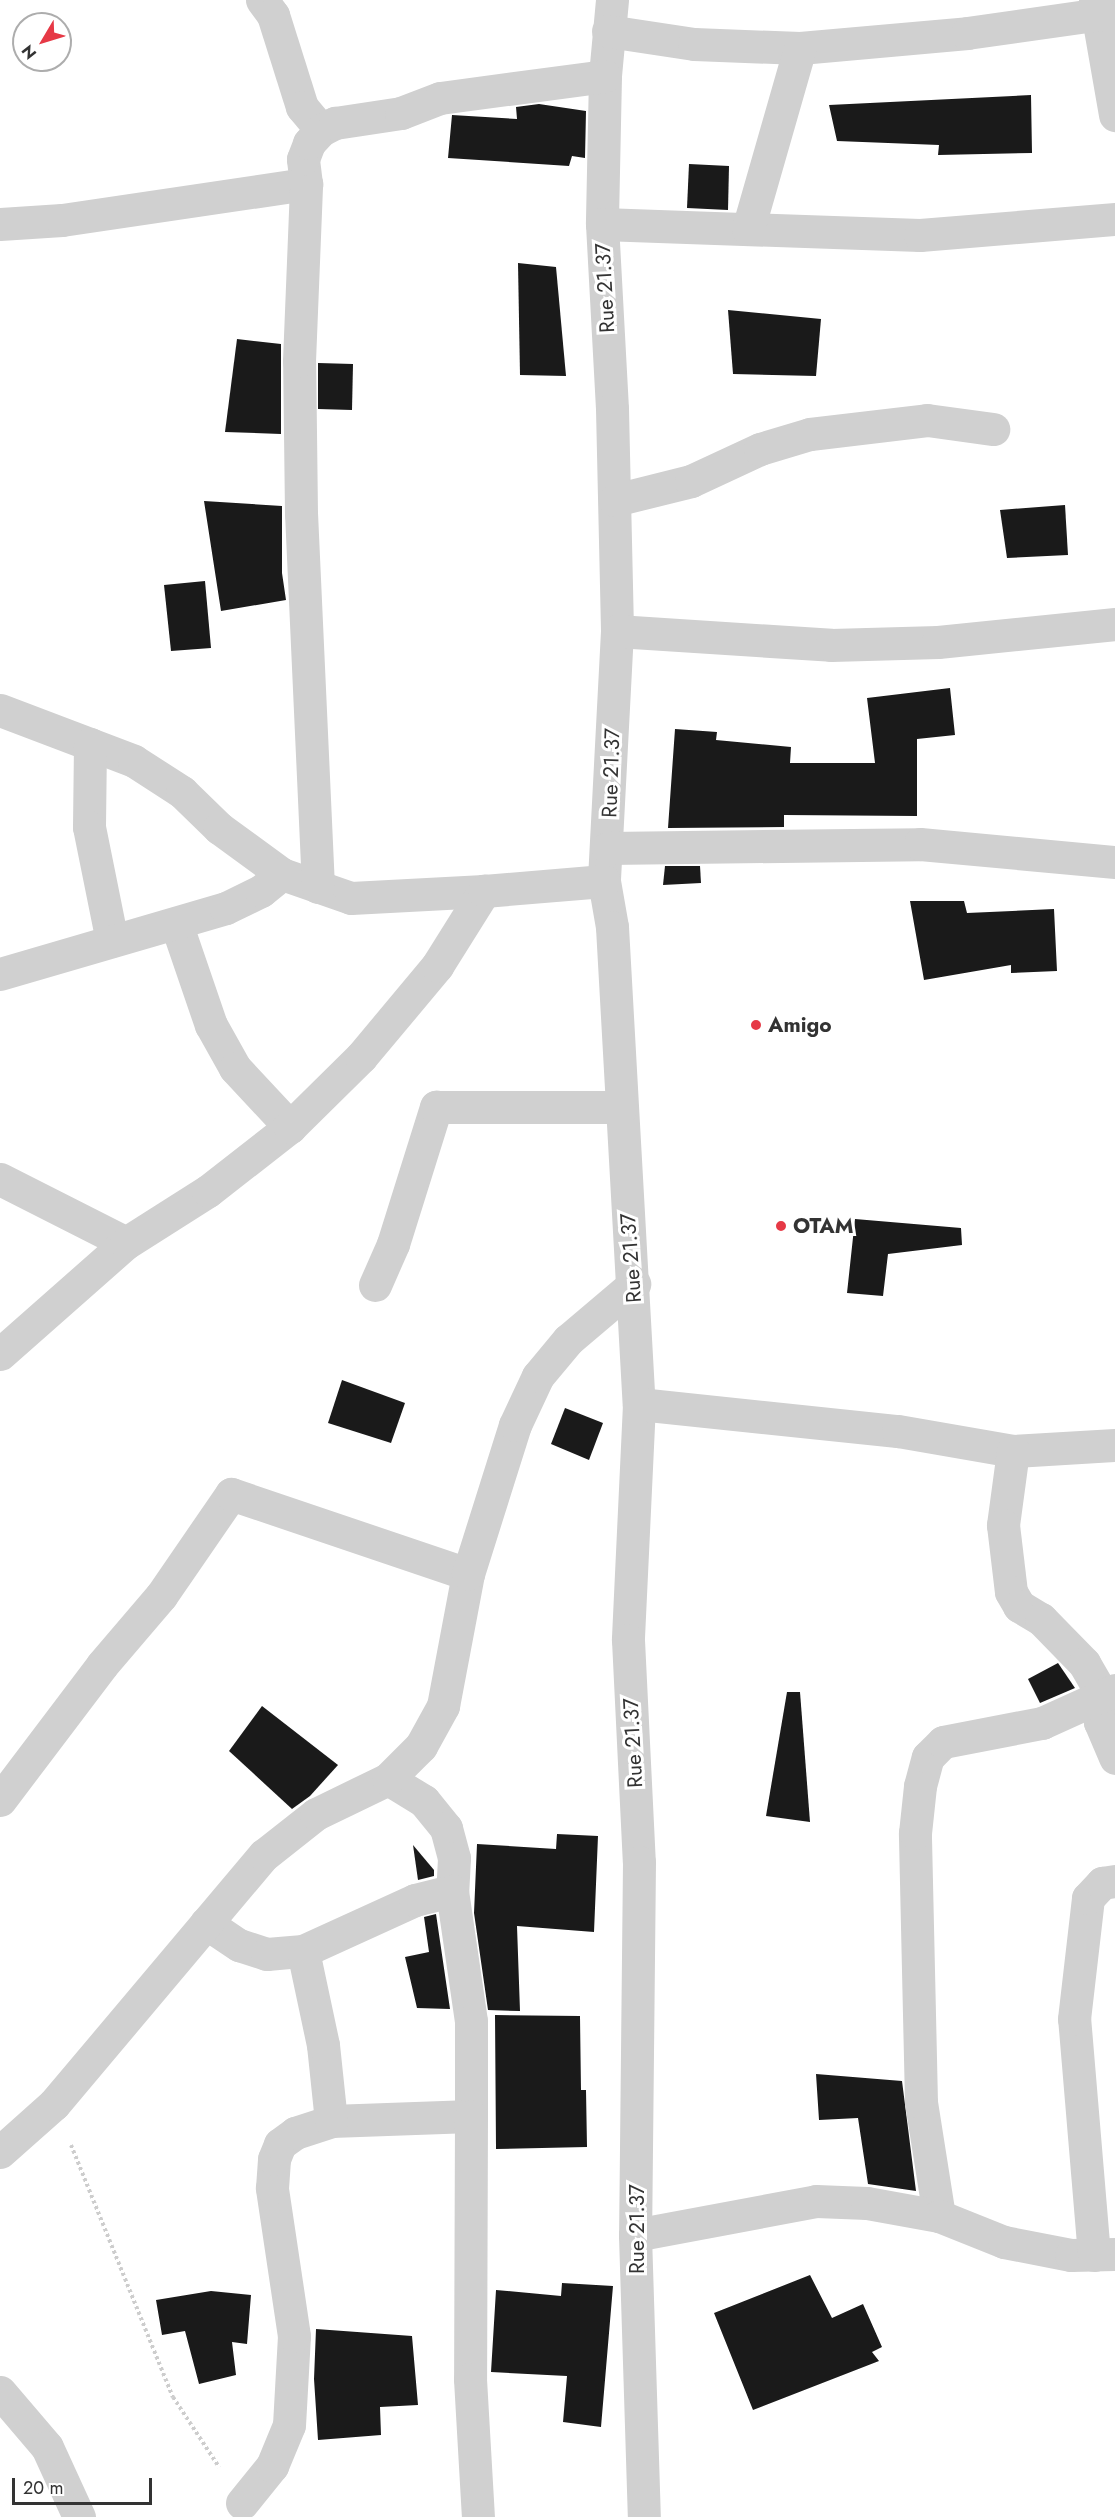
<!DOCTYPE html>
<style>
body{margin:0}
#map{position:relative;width:1115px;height:2517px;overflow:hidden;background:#fff;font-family:Jost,sans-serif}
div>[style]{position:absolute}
.building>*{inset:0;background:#1a1a1a}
.path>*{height:4px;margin-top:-2px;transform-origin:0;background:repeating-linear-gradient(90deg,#cdcdcd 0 3px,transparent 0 6px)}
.street>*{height:33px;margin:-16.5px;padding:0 16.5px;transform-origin:16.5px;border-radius:16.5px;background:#d0d0d0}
.dots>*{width:16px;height:16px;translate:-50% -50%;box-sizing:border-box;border:3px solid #fff;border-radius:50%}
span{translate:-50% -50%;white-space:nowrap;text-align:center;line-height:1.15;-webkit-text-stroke:6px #fff;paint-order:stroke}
.street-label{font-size:21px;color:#333}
.poi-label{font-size:21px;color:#333;font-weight:700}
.left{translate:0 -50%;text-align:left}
.north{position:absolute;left:12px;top:12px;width:60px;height:60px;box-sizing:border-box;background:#fff;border:2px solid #adadad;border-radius:50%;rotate:232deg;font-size:16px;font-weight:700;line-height:24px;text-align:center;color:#333}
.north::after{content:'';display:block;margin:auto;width:21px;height:27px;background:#e63946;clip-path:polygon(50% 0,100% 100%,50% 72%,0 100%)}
.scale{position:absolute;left:12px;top:2478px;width:140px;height:27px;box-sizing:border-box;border:3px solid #333;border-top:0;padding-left:8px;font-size:18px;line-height:21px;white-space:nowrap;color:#333;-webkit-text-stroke:4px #fff;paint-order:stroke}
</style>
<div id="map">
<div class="building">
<i style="clip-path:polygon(1031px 95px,1032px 153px,938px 155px,939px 145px,837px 141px,829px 105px)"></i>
<i style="clip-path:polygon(539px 104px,586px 111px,585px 158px,572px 156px,569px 166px,448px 158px,452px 115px,517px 119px,516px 107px)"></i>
<i style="clip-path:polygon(689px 164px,729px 166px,728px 210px,687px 208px)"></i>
<i style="clip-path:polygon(518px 263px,556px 267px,566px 376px,520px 375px)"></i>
<i style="clip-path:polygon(728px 310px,821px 319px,816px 376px,733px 374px)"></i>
<i style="clip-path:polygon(237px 339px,281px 344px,281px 434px,225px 432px)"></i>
<i style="clip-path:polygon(318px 363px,353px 364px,352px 410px,318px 409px)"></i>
<i style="clip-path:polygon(204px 501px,282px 506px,282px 573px,286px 600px,221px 611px)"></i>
<i style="clip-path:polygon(1065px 505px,1068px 555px,1007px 558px,1000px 510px)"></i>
<i style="clip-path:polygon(205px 581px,211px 648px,171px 651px,164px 585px)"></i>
<i style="clip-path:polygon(950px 688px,955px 735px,917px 739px,917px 816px,784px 815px,784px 827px,668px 828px,675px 729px,717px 732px,716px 740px,791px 747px,790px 763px,875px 763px,867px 698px)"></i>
<i style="clip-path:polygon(665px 866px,700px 866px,701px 883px,663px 885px)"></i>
<i style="clip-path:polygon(910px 901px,964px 901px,967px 913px,1054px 909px,1057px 971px,1011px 973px,1011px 965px,924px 980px)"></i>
<i style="clip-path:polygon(855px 1219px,961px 1228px,962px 1245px,888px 1254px,883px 1296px,847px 1293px)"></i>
<i style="clip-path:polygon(342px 1380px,405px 1403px,391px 1443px,328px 1423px)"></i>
<i style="clip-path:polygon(565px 1408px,603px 1423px,589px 1460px,551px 1444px)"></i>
<i style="clip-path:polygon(1058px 1663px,1075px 1688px,1040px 1703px,1028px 1679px)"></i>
<i style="clip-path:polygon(787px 1692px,800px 1692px,810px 1822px,766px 1816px)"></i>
<i style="clip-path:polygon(262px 1706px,338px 1765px,310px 1796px,292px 1809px,229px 1751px)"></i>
<i style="clip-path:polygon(557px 1834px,598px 1836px,594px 1932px,517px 1926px,520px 2011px,488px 2010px,474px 1913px,477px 1844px,556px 1849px)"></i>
<i style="clip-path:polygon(413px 1845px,434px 1870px,434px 1876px,418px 1880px)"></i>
<i style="clip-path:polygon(436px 1914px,450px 2009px,417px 2008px,405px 1957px,429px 1952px,424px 1917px)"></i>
<i style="clip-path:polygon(495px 2015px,580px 2016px,581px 2090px,586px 2090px,587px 2147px,496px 2149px)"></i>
<i style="clip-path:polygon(816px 2074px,902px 2081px,916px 2191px,868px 2184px,858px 2118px,819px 2120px)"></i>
<i style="clip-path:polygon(810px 2275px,832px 2318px,863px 2304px,882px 2347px,872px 2352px,879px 2361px,753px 2410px,714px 2313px)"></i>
<i style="clip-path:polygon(562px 2283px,613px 2286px,601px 2427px,563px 2422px,567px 2376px,491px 2372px,496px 2290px,561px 2296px)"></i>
<i style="clip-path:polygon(211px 2291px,251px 2295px,247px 2344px,232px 2342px,236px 2375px,199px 2384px,185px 2331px,162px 2335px,156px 2300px)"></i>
<i style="clip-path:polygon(316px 2329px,412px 2336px,418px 2405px,380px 2407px,381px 2435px,318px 2440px,314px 2379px)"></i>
</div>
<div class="path">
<i style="left:71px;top:2145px;width:272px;rotate:68deg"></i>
<i style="left:173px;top:2397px;width:84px;rotate:56.7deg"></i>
</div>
<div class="street">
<i style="left:262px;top:0;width:19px;rotate:54deg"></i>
<i style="left:273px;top:15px;width:96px;rotate:72.5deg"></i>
<i style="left:302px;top:107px;width:30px;rotate:50deg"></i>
<i style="left:612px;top:0;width:76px;rotate:95.3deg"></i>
<i style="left:605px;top:76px;width:148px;rotate:91.2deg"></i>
<i style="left:602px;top:224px;width:185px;rotate:86.9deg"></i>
<i style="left:612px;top:409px;width:222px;rotate:88.7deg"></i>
<i style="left:617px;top:631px;width:250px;rotate:93deg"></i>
<i style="left:604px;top:881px;width:47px;rotate:80.1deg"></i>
<i style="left:612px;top:927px;width:478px;rotate:86.8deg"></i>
<i style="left:639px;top:1404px;width:236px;rotate:92.7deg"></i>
<i style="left:628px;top:1640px;width:222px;rotate:87.2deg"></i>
<i style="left:639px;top:1862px;width:373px;rotate:90.6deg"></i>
<i style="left:635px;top:2235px;width:282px;rotate:88.2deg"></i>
<i style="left:1095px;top:0;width:117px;rotate:80.1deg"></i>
<i style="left:608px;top:31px;width:87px;rotate:8.6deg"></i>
<i style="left:694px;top:44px;width:106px;rotate:2.2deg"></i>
<i style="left:800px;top:48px;width:168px;rotate:-5.1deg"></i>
<i style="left:967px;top:33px;width:149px;rotate:-8.1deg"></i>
<i style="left:0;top:224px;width:62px;rotate:-3.7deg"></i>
<i style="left:62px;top:220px;width:247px;rotate:-8.4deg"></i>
<i style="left:602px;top:224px;width:318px;rotate:2deg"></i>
<i style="left:920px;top:235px;width:196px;rotate:-4.7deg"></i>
<i style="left:748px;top:229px;width:188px;rotate:-74deg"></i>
<i style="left:615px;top:500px;width:78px;rotate:-14deg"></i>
<i style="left:691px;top:481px;width:76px;rotate:-24.9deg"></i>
<i style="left:760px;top:449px;width:52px;rotate:-16.7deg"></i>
<i style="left:810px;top:434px;width:118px;rotate:-6.8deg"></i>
<i style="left:927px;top:420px;width:67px;rotate:7.8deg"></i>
<i style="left:617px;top:631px;width:214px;rotate:3.7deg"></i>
<i style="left:831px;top:645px;width:107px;rotate:-1.6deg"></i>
<i style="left:938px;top:642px;width:178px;rotate:-5.8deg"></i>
<i style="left:0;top:710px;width:143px;rotate:20.8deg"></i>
<i style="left:134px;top:761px;width:57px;rotate:32.9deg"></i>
<i style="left:182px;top:792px;width:52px;rotate:44.2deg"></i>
<i style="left:219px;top:828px;width:78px;rotate:36.1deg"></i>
<i style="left:282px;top:874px;width:73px;rotate:19.2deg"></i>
<i style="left:351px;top:898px;width:133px;rotate:-3deg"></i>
<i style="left:90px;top:744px;width:83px;rotate:90.7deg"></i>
<i style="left:89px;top:827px;width:116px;rotate:78.6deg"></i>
<i style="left:608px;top:848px;width:312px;rotate:-0.7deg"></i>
<i style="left:920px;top:844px;width:196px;rotate:5.3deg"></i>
<i style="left:318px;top:887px;width:373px;rotate:-92.6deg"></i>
<i style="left:301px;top:514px;width:153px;rotate:-90.7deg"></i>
<i style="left:299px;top:361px;width:177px;rotate:-87.7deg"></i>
<i style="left:306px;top:184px;width:25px;rotate:-97deg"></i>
<i style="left:303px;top:159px;width:17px;rotate:-69deg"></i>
<i style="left:309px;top:143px;width:18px;rotate:-47deg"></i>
<i style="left:321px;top:130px;width:16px;rotate:-27deg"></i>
<i style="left:335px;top:123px;width:67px;rotate:-8.6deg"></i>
<i style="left:401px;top:113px;width:42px;rotate:-21deg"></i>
<i style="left:440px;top:98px;width:166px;rotate:-7.6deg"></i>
<i style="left:176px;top:923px;width:108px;rotate:71.1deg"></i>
<i style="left:211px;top:1025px;width:49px;rotate:60.8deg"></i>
<i style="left:235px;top:1068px;width:81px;rotate:47deg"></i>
<i style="left:0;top:974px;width:235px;rotate:-16.3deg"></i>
<i style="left:226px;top:908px;width:39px;rotate:-26deg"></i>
<i style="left:261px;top:891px;width:27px;rotate:-39deg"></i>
<i style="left:0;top:1179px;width:141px;rotate:26.9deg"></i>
<i style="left:375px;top:1285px;width:45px;rotate:-66.3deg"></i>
<i style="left:393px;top:1244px;width:144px;rotate:-72.6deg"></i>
<i style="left:436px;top:1107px;width:185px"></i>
<i style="left:0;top:1354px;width:168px;rotate:-41.4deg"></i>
<i style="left:126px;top:1243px;width:97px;rotate:-32.4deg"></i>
<i style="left:208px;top:1191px;width:104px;rotate:-38deg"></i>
<i style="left:290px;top:1127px;width:100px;rotate:-44.6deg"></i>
<i style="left:361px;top:1057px;width:119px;rotate:-50.1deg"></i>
<i style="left:437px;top:966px;width:89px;rotate:-57.9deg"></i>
<i style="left:484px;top:891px;width:120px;rotate:-4.8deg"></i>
<i style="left:639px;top:1404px;width:260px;rotate:6deg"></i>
<i style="left:898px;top:1431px;width:117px;rotate:9.9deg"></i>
<i style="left:1013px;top:1451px;width:102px;rotate:-3.4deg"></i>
<i style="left:1013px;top:1451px;width:75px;rotate:97.7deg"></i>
<i style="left:1003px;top:1525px;width:67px;rotate:83.2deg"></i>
<i style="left:1011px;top:1592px;width:16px;rotate:60deg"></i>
<i style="left:1019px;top:1606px;width:26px;rotate:31deg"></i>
<i style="left:1041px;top:1619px;width:62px;rotate:45.7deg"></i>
<i style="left:1084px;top:1663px;width:38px;rotate:60deg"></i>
<i style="left:1103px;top:1696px;width:26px;rotate:97deg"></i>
<i style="left:1100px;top:1722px;width:39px;rotate:67deg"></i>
<i style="left:388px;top:1779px;width:42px;rotate:31.4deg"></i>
<i style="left:424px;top:1801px;width:35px;rotate:51deg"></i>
<i style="left:446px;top:1828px;width:31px;rotate:75deg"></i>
<i style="left:454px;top:1858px;width:33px;rotate:93deg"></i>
<i style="left:0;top:1800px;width:169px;rotate:-52.9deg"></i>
<i style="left:102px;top:1665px;width:91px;rotate:-49.5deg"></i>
<i style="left:161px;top:1596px;width:124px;rotate:-55.5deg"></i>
<i style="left:231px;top:1494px;width:250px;rotate:18.7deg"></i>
<i style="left:206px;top:1923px;width:40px;rotate:34deg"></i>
<i style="left:239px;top:1945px;width:29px;rotate:18deg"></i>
<i style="left:267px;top:1954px;width:36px;rotate:-5deg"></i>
<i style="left:303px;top:1951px;width:123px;rotate:-24.5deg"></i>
<i style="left:415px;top:1900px;width:38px;rotate:-14deg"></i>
<i style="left:452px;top:1891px;width:131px;rotate:81.7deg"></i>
<i style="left:471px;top:2021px;width:95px;rotate:90deg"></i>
<i style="left:471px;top:2116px;width:140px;rotate:178deg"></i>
<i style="left:471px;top:2116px;width:263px;rotate:90.2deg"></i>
<i style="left:470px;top:2379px;width:138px;rotate:86.7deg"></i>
<i style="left:0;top:2152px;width:72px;rotate:-41.6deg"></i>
<i style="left:54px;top:2104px;width:326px;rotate:-49.9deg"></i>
<i style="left:264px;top:1855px;width:66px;rotate:-38.3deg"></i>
<i style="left:316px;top:1814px;width:80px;rotate:-25.9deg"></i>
<i style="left:388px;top:1779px;width:47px;rotate:-45deg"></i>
<i style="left:421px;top:1746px;width:46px;rotate:-61.2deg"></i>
<i style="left:443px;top:1706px;width:134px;rotate:-79.3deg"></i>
<i style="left:468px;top:1574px;width:156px;rotate:-72.5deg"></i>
<i style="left:515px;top:1425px;width:54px;rotate:-64.9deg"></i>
<i style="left:538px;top:1376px;width:47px;rotate:-50.2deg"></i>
<i style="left:568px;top:1340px;width:87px;rotate:-40.3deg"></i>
<i style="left:939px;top:2216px;width:115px;rotate:-99deg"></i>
<i style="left:921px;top:2102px;width:269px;rotate:-91.3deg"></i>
<i style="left:915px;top:1833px;width:47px;rotate:-83.9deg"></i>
<i style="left:920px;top:1786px;width:30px;rotate:-75deg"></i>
<i style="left:928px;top:1757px;width:21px;rotate:-45deg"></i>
<i style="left:943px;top:1742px;width:101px;rotate:-10.9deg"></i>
<i style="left:1042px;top:1723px;width:80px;rotate:-24.3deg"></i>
<i style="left:635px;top:2235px;width:184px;rotate:-10.6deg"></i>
<i style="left:816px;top:2201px;width:51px;rotate:2.2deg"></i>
<i style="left:867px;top:2203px;width:73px;rotate:10.2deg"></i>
<i style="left:939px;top:2216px;width:70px;rotate:21.8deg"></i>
<i style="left:1004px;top:2242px;width:68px;rotate:11deg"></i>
<i style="left:1071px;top:2255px;width:44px;rotate:-1.3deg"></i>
<i style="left:1094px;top:2255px;width:237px;rotate:-94.8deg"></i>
<i style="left:1074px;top:2019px;width:122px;rotate:-83.4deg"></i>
<i style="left:1088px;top:1898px;width:21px;rotate:-47deg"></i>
<i style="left:1102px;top:1883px;width:13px;rotate:-9deg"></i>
<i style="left:0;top:2392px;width:72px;rotate:49.5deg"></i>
<i style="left:47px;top:2447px;width:77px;rotate:65.4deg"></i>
<i style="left:242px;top:2503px;width:48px;rotate:-51deg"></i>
<i style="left:272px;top:2466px;width:44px;rotate:-67.5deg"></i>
<i style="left:289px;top:2425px;width:89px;rotate:-86.8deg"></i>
<i style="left:294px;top:2336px;width:150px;rotate:-98.5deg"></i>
<i style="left:272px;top:2188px;width:29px;rotate:-86deg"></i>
<i style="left:274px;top:2159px;width:16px;rotate:-68deg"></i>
<i style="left:280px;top:2144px;width:19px;rotate:-36deg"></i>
<i style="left:295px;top:2133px;width:38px;rotate:-18deg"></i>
<i style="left:331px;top:2121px;width:76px;rotate:-96deg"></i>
<i style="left:323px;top:2045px;width:96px;rotate:-102deg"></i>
</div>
<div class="dots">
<i style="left:756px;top:1025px;background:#e63946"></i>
<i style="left:781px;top:1226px;background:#e63946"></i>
</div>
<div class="street-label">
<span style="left:605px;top:288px;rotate:-93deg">Rue 21.37</span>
<span style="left:611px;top:773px;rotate:-88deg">Rue 21.37</span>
<span style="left:631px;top:1258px;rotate:-94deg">Rue 21.37</span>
<span style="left:633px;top:1743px;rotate:-93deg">Rue 21.37</span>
<span style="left:637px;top:2229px;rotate:-90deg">Rue 21.37</span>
</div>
<div class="poi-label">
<span class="left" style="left:768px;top:1025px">Amigo</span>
<span class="left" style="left:793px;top:1226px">OTAM</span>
</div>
<div class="north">N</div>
<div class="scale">20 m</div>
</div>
